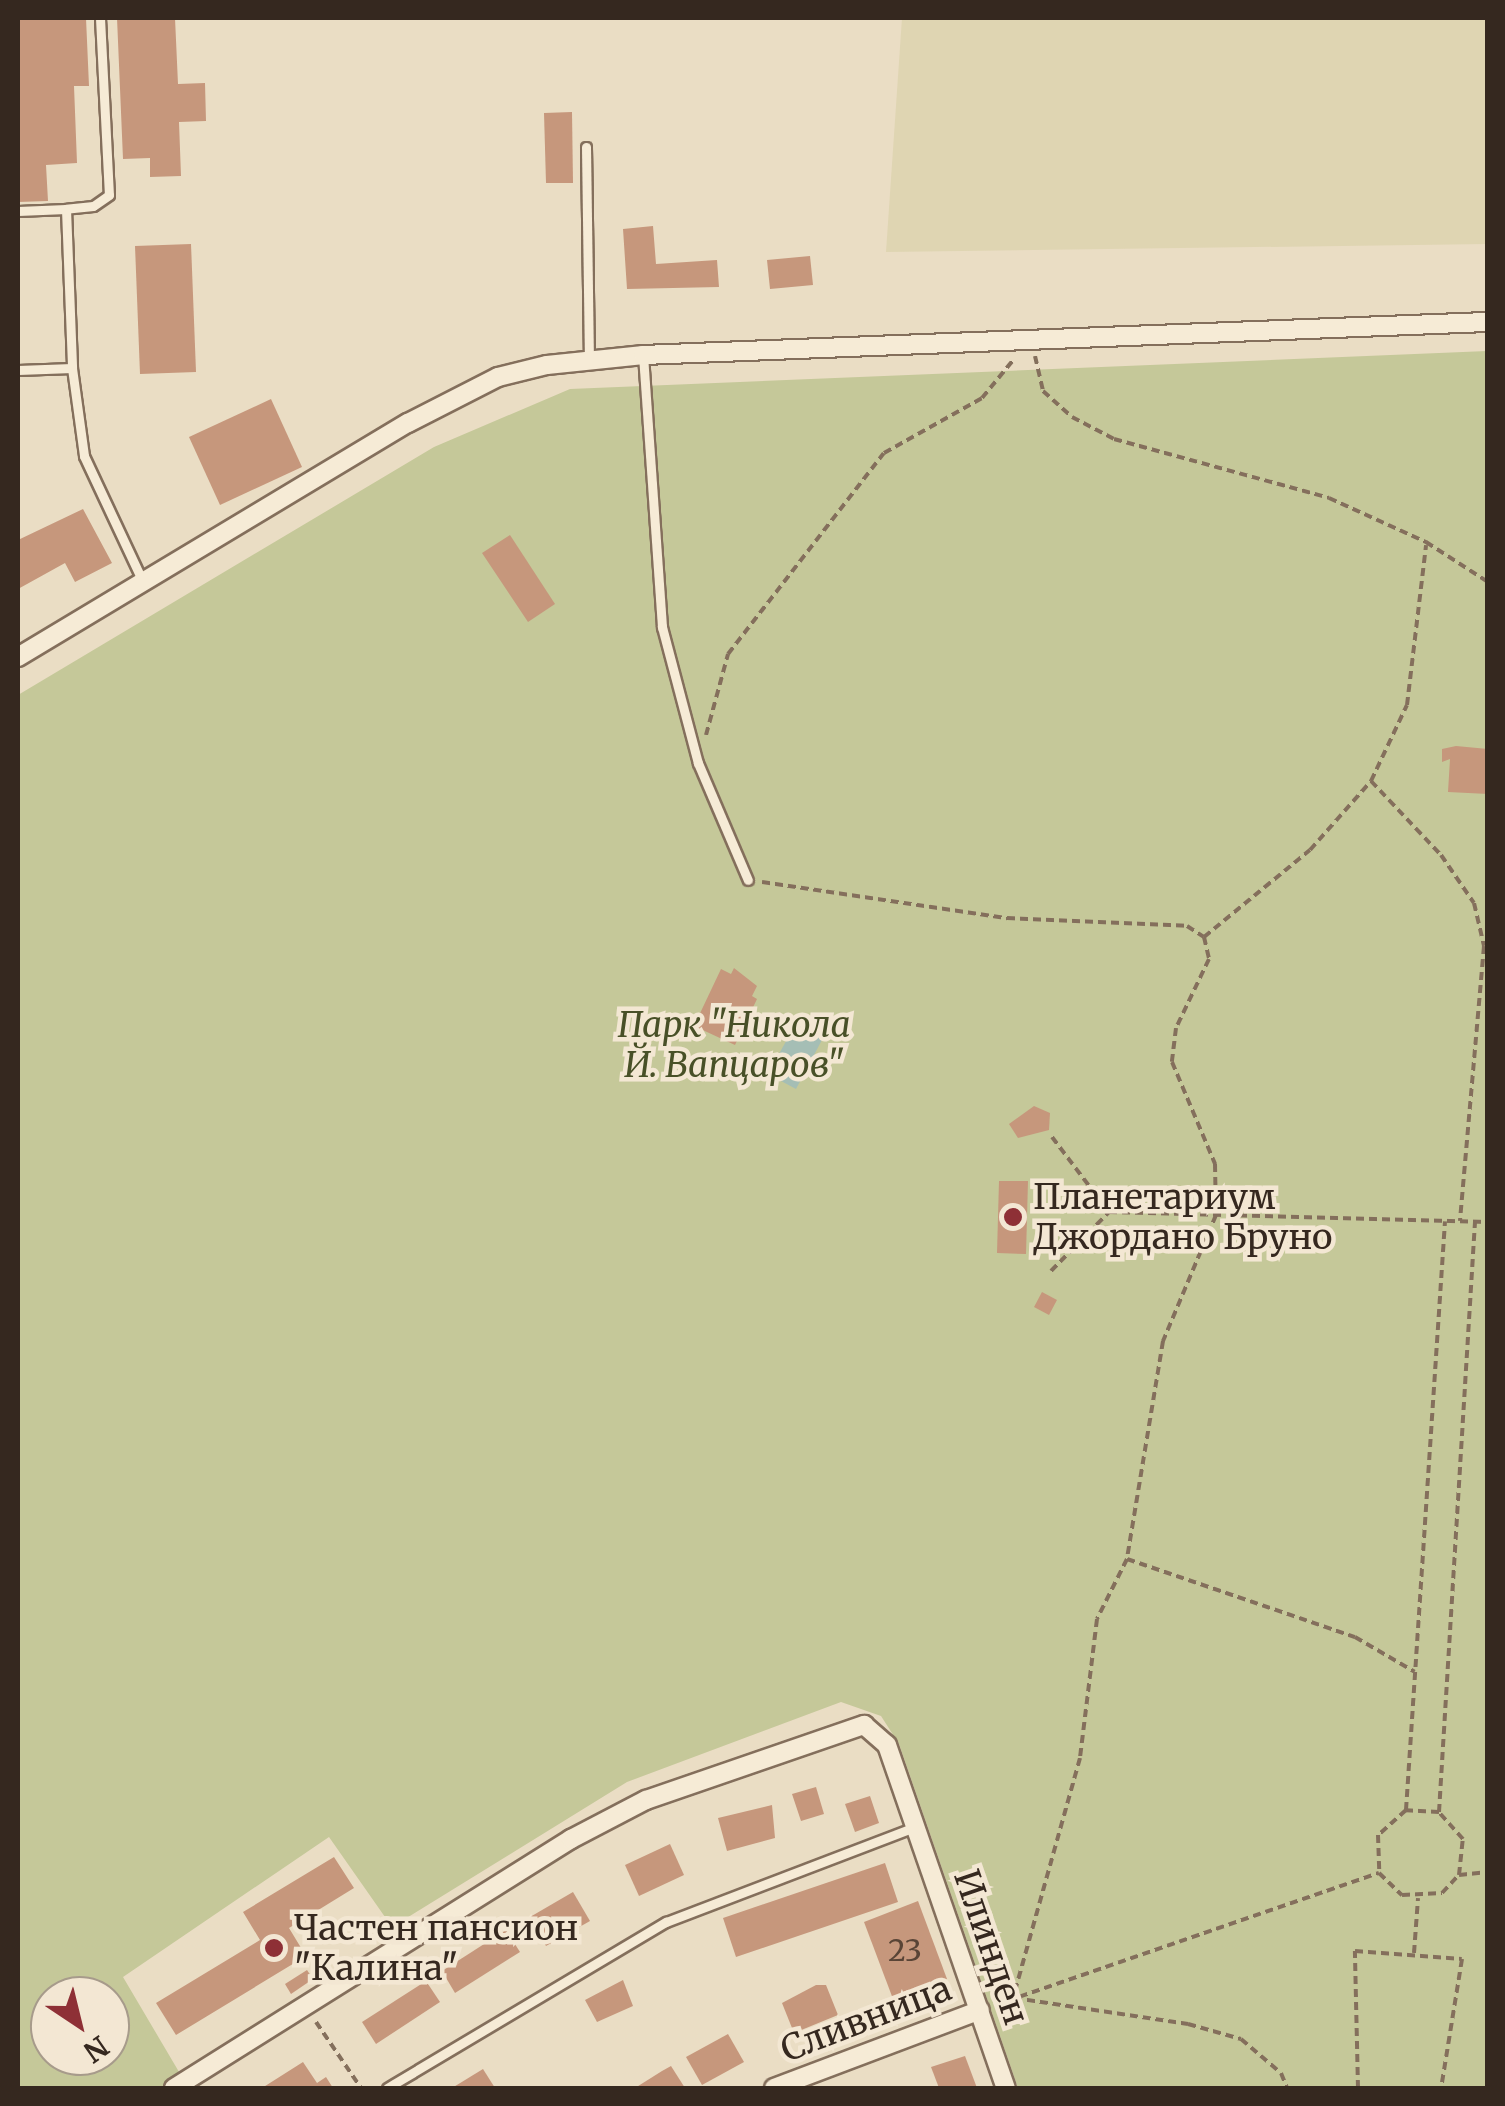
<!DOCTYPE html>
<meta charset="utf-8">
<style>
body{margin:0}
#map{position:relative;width:1505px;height:2106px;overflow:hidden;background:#eaddc4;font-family:Merriweather,serif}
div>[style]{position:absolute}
.farmland>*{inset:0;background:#dfd5b2}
.green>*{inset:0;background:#c5c899}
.water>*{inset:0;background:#a5beb5}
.building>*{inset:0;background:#c6977c}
.path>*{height:4px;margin-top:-2px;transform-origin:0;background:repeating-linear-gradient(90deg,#846f5c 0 8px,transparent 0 13px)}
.roads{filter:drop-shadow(2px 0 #846f5c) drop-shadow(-2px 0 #846f5c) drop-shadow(0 2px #846f5c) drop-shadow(0 -2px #846f5c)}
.lane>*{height:9px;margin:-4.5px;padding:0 4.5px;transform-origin:4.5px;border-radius:4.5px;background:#f6ebd6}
.street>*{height:18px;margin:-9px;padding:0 9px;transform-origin:9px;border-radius:9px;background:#f6ebd6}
.dots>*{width:28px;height:28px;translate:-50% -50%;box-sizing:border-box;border:5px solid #f3e7d3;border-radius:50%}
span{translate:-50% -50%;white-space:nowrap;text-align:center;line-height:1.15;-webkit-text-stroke:9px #f3e7d3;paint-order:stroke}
.number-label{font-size:30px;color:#594436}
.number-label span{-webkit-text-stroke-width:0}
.park-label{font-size:35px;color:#485027;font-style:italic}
.poi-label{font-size:35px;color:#35281f}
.left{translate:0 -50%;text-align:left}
.street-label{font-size:35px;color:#35281f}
.frame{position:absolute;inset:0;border:20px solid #35281f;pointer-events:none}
.north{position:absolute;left:30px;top:1976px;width:100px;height:100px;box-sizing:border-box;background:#f3e7d3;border:2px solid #a79b8b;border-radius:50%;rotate:145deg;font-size:28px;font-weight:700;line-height:40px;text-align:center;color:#35281f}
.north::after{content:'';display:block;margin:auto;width:35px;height:45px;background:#8e3036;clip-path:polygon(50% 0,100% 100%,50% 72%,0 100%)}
</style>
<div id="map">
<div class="farmland">
<i style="clip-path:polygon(902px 18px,1487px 18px,1487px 244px,886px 252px)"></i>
</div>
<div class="green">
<i style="clip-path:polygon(evenodd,1487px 351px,1487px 2088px,1018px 2088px,899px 1744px,881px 1716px,841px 1702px,627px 1782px,392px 1927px,329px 1837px,123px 1977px,182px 2077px,163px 2088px,18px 2088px,18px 695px,434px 447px,570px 389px,1487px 351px,50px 1996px,110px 1996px,110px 2056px,50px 2056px,50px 1996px)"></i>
</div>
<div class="water">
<i style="clip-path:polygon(796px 1023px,823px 1038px,796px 1089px,768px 1074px)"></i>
</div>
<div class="building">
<i style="clip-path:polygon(18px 18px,86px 18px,89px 86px,74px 86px,77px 163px,46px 165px,48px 201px,18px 202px)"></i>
<i style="clip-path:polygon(117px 18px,175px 18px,178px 84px,205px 83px,206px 121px,179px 122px,181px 176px,150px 177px,150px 158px,123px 159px)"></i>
<i style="clip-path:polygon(572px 112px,573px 183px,546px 183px,544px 113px)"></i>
<i style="clip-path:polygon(653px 226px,656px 264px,717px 260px,719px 287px,627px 289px,623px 229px)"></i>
<i style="clip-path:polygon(191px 244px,196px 372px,140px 374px,135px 246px)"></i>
<i style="clip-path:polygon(810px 256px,813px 285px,770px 289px,767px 260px)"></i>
<i style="clip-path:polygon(271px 399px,302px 467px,220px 505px,189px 437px)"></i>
<i style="clip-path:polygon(83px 509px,112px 563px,75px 582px,65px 563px,18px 589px,18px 540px)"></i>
<i style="clip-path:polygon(510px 535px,555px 604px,528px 622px,482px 553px)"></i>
<i style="clip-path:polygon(1456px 746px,1488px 749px,1488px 794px,1448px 792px,1450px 759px,1442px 762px,1442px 749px)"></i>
<i style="clip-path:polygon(734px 968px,757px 986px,752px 996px,757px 999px,735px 1045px,694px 1026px,721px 969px,731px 974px)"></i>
<i style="clip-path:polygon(1034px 1106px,1050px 1113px,1049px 1130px,1018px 1138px,1009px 1124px)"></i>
<i style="clip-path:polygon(999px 1181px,1028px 1181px,1026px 1254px,997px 1253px)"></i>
<i style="clip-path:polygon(1042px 1292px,1057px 1300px,1049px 1315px,1034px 1307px)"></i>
<i style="clip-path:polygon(816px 1787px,824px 1814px,801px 1821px,792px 1794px)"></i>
<i style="clip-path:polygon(870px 1796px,879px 1823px,855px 1832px,845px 1804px)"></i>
<i style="clip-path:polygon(772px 1805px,775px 1838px,727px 1851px,718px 1818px)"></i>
<i style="clip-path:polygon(670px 1844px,684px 1875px,639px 1896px,625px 1865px)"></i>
<i style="clip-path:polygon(334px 1857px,354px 1888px,289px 1928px,306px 1956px,176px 2035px,156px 2003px,260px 1940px,243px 1912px)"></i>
<i style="clip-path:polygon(885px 1863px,898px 1902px,736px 1957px,723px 1918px)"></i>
<i style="clip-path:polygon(573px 1892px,590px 1921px,546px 1946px,530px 1917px)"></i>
<i style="clip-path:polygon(918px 1901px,947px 1979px,893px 1999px,864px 1922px)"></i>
<i style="clip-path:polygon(506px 1930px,520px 1952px,455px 1993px,442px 1971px)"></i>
<i style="clip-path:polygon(307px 1970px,313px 1979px,291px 1994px,285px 1984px)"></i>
<i style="clip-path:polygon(623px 1980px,633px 2006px,597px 2022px,585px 2000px)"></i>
<i style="clip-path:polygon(426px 1981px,440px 2002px,376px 2044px,362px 2022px)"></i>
<i style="clip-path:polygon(816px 1985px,826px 1985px,838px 2015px,794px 2033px,782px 2003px)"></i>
<i style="clip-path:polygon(728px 2034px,744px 2062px,702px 2085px,686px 2057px)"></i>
<i style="clip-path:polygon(965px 2056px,977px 2088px,939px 2088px,931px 2067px)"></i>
<i style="clip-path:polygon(303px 2062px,317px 2083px,326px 2077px,333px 2088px,262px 2088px)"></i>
<i style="clip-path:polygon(671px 2066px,685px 2088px,635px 2088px,662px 2071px)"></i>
<i style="clip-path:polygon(483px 2069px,495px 2088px,452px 2088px)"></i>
</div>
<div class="path">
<i style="left:1035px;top:356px;width:36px;rotate:77deg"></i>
<i style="left:1043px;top:391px;width:39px;rotate:42deg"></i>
<i style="left:1072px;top:417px;width:47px;rotate:27.6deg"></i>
<i style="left:1114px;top:439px;width:223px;rotate:15.3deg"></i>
<i style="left:1329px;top:498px;width:107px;rotate:24.4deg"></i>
<i style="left:1426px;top:542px;width:74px;rotate:32.8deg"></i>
<i style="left:706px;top:735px;width:84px;rotate:-74.8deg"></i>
<i style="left:728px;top:654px;width:254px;rotate:-52.2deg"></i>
<i style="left:884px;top:453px;width:112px;rotate:-29.3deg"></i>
<i style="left:982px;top:398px;width:50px;rotate:-50.6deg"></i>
<i style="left:1371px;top:781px;width:84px;rotate:-64.7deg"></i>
<i style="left:1407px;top:705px;width:161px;rotate:-83.2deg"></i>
<i style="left:762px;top:882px;width:248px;rotate:8.4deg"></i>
<i style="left:1007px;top:918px;width:180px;rotate:2.5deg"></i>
<i style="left:1187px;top:926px;width:20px;rotate:33deg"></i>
<i style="left:1204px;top:937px;width:23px;rotate:77deg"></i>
<i style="left:1209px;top:959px;width:76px;rotate:115.6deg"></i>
<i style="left:1176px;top:1028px;width:34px;rotate:97deg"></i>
<i style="left:1172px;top:1062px;width:111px;rotate:67.1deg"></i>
<i style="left:1215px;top:1164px;width:51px;rotate:88.9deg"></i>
<i style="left:1216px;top:1215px;width:137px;rotate:112.8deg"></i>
<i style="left:1163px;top:1341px;width:221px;rotate:99.4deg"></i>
<i style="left:1127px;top:1559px;width:67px;rotate:116.6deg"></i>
<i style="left:1097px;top:1619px;width:140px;rotate:97deg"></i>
<i style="left:1080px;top:1758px;width:249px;rotate:105.6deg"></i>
<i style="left:1204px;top:937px;width:137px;rotate:-39.4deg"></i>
<i style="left:1310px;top:850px;width:92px;rotate:-48.5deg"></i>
<i style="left:1371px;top:781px;width:102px;rotate:46.6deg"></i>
<i style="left:1441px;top:855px;width:58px;rotate:55.5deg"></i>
<i style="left:1474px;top:903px;width:44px;rotate:76.9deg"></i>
<i style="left:1484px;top:946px;width:276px;rotate:95deg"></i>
<i style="left:1052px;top:1137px;width:94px;rotate:52.8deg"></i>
<i style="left:1109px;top:1212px;width:379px;rotate:1.5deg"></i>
<i style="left:1051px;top:1271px;width:83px;rotate:-45.5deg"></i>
<i style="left:1127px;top:1559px;width:241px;rotate:18.9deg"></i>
<i style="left:1355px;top:1637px;width:69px;rotate:30.3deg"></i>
<i style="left:1406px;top:1810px;width:590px;rotate:-86.21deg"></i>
<i style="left:1439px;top:1812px;width:592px;rotate:-86.51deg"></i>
<i style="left:1459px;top:1875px;width:36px;rotate:-84deg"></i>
<i style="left:1463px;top:1839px;width:36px;rotate:-132deg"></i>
<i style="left:1439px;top:1812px;width:33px;rotate:-177deg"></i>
<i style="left:1406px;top:1810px;width:38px;rotate:138deg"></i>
<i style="left:1378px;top:1835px;width:38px;rotate:88deg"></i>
<i style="left:1379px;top:1873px;width:32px;rotate:44deg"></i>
<i style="left:1402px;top:1895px;width:40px;rotate:-2.9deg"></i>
<i style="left:1442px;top:1893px;width:25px;rotate:-47deg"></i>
<i style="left:1459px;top:1875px;width:29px;rotate:-6deg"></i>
<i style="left:1414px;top:1953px;width:55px;rotate:-85.8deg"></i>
<i style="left:1014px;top:1998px;width:176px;rotate:8.5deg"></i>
<i style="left:1188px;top:2024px;width:55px;rotate:15.8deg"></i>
<i style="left:1241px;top:2039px;width:52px;rotate:40.4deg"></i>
<i style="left:1281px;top:2073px;width:16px;rotate:68deg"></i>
<i style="left:995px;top:2005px;width:406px;rotate:-19deg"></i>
<i style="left:316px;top:2022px;width:80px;rotate:55.7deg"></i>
<i style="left:1358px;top:2088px;width:137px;rotate:-91.3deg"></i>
<i style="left:1355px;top:1951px;width:107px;rotate:4.3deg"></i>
<i style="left:1462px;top:1959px;width:131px;rotate:99.2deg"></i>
</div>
<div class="roads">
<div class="lane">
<i style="left:100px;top:18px;width:177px;rotate:87.1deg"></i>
<i style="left:109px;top:195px;width:19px;rotate:145deg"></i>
<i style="left:93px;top:206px;width:27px;rotate:174deg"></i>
<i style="left:66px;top:209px;width:159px;rotate:87.8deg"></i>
<i style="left:72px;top:368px;width:89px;rotate:82.2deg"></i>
<i style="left:84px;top:456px;width:137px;rotate:64.9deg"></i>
<i style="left:586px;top:147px;width:211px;rotate:89.2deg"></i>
<i style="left:18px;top:211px;width:48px;rotate:-2.4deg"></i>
<i style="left:643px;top:355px;width:273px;rotate:86deg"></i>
<i style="left:662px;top:627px;width:141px;rotate:75.2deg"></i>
<i style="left:698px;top:763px;width:127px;rotate:66.9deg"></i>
<i style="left:18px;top:370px;width:54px;rotate:-2.1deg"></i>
<i style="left:387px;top:2088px;width:325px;rotate:-30.8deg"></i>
<i style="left:666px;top:1922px;width:267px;rotate:-20.9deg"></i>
</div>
<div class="street">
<i style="left:18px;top:657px;width:455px;rotate:-31deg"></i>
<i style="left:408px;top:423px;width:101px;rotate:-27.1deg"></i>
<i style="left:498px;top:377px;width:50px;rotate:-13.8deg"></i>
<i style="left:547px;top:365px;width:97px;rotate:-5.9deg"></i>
<i style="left:643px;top:355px;width:846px;rotate:-2.24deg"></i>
<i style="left:174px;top:2088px;width:469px;rotate:-32.1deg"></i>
<i style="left:571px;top:1839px;width:85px;rotate:-27.5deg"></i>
<i style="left:646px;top:1800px;width:231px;rotate:-19deg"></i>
<i style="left:864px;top:1725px;width:30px;rotate:41deg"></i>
<i style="left:887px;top:1745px;width:363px;rotate:70.9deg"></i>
<i style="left:774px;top:2088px;width:220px;rotate:-20.7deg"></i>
</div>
</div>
<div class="dots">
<i style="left:1013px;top:1217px;background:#8e3036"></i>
<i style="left:274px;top:1948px;background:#8e3036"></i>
</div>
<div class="number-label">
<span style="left:905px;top:1950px">23</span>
</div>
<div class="park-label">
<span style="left:734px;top:1045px">Парк "Никола<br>Й. Вапцаров"</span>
</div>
<div class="poi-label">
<span class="left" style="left:1033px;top:1217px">Планетариум<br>Джордано Бруно</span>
<span class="left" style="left:294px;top:1948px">Частен пансион<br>"Калина"</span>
</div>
<div class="street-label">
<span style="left:991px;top:1947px;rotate:71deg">Илинден</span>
<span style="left:866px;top:2019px;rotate:-21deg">Сливница</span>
</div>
<div class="frame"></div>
<div class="north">N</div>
</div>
